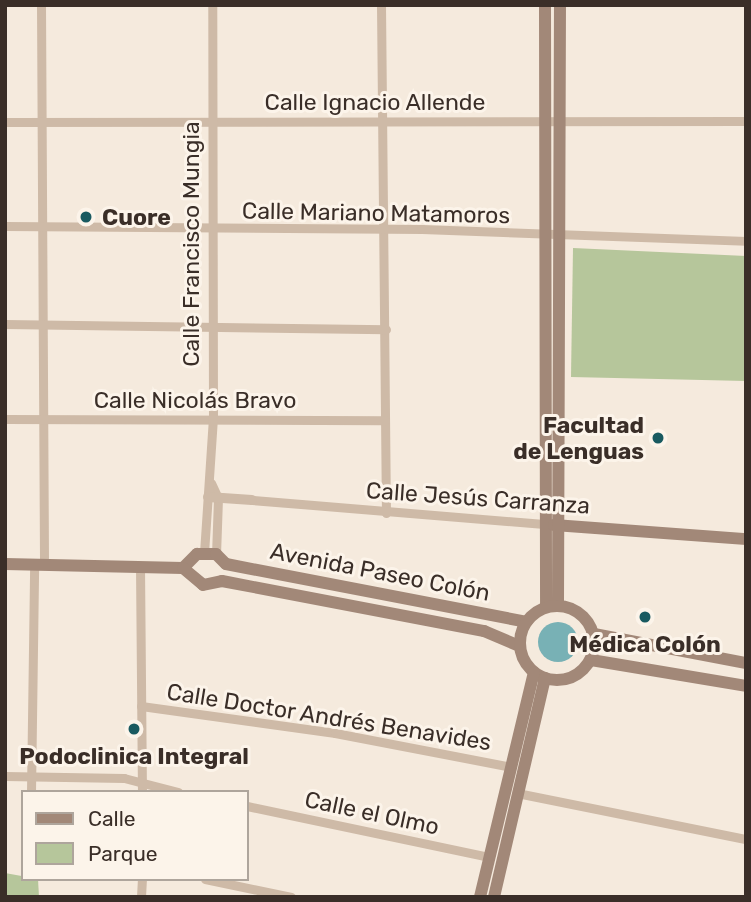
<!DOCTYPE html>
<meta charset="utf-8">
<style>
body{margin:0}
#map{position:relative;width:751px;height:902px;overflow:hidden;background:#f5eadd;font-family:Rubik,sans-serif}
div>[style]{position:absolute}
.green>*{inset:0;background:#b6c69b}
.water>*{inset:0;background:#78b1b5}
.round{border-radius:50%}
.minor>*{height:9px;margin:-4.5px;padding:0 4.5px;transform-origin:4.5px;border-radius:4.5px;background:#cebaa7}
.tertiary>*{height:10px;margin:-5px;padding:0 5px;transform-origin:5px;border-radius:5px;background:#cebaa7}
.secondary>*{height:12px;margin:-6px;padding:0 6px;transform-origin:6px;border-radius:6px;background:#a28878}
.secondary>.ring{margin:-6px;padding:0;box-sizing:content-box;background:none;border:12px solid #a28878;border-radius:50%}
.dots>*{width:19px;height:19px;translate:-50% -50%;box-sizing:border-box;border:4px solid #fcf4ea;border-radius:50%}
span{translate:-50% -50%;white-space:nowrap;text-align:center;line-height:1.15;-webkit-text-stroke:6px #fcf4ea;paint-order:stroke}
.street-label{font-size:23px;color:#3a2e28}
.poi-label{font-size:23px;color:#3a2e28;font-weight:700}
.left{translate:0 -50%;text-align:left}
.right{translate:-100% -50%;text-align:right}
.frame{position:absolute;inset:0;border:7px solid #3a2e28;pointer-events:none}
.legend{position:absolute;left:21px;top:790px;width:228px;height:91px;box-sizing:border-box;background:#fcf4ea;border:2px solid #aea59c;margin:0;padding:9px 12px;list-style:none;font-size:21px;color:#3a2e28}
.legend li{display:flex;align-items:center;gap:14px;height:35px}
.legend b{width:35px;border:2px solid #aea59c}
</style>
<div id="map">
<div class="green">
<i style="clip-path:polygon(573px 248px,746px 256px,746px 381px,571px 377px)"></i>
<i style="clip-path:polygon(5px 873px,38px 879px,39px 897px,5px 897px)"></i>
</div>
<div class="water">
<i class="round" style="left:538px;top:622px;width:40px;height:40px"></i>
</div>
<div class="minor">
<i style="left:41px;top:5px;width:560px;rotate:89.69deg"></i>
<i style="left:381px;top:5px;width:508px;rotate:89.44deg"></i>
<i style="left:5px;top:122px;width:741px;rotate:-0.08deg"></i>
<i style="left:5px;top:226px;width:417px;rotate:0.4deg"></i>
<i style="left:422px;top:229px;width:324px;rotate:2.1deg"></i>
<i style="left:5px;top:324px;width:381px;rotate:0.8deg"></i>
<i style="left:5px;top:419px;width:380px;rotate:0.2deg"></i>
<i style="left:211px;top:483px;width:17px;rotate:65deg"></i>
<i style="left:218px;top:498px;width:56px;rotate:92deg"></i>
<i style="left:252px;top:500px;width:296px;rotate:4.7deg"></i>
<i style="left:204px;top:553px;width:134px;rotate:-86.2deg"></i>
<i style="left:213px;top:419px;width:414px;rotate:-90.1deg"></i>
<i style="left:140px;top:566px;width:226px;rotate:89.5deg"></i>
<i style="left:141px;top:706px;width:196px;rotate:7.9deg"></i>
<i style="left:335px;top:733px;width:179px;rotate:10.9deg"></i>
<i style="left:5px;top:776px;width:119px;rotate:1deg"></i>
<i style="left:124px;top:778px;width:56px;rotate:14.5deg"></i>
<i style="left:31px;top:792px;width:227px;rotate:-89.2deg"></i>
<i style="left:517px;top:793px;width:234px;rotate:11.4deg"></i>
<i style="left:247px;top:806px;width:248px;rotate:11.9deg"></i>
<i style="left:205px;top:879px;width:88px;rotate:11.8deg"></i>
<i style="left:141px;top:897px;width:18px;rotate:-87deg"></i>
</div>
<div class="tertiary">
<i style="left:208px;top:497px;width:44px;rotate:3.9deg"></i>
</div>
<div class="secondary">
<i style="left:545px;top:5px;width:600px;rotate:89.9deg"></i>
<i style="left:554px;top:525px;width:193px;rotate:4.2deg"></i>
<i style="left:5px;top:564px;width:178px;rotate:1.3deg"></i>
<i style="left:183px;top:568px;width:20px;rotate:-45deg"></i>
<i style="left:197px;top:554px;width:19px"></i>
<i style="left:216px;top:554px;width:14px;rotate:45deg"></i>
<i style="left:226px;top:564px;width:306px;rotate:10.9deg"></i>
<i style="left:183px;top:568px;width:26px;rotate:40deg"></i>
<i style="left:203px;top:585px;width:19px;rotate:-12deg"></i>
<i style="left:222px;top:581px;width:267px;rotate:10.8deg"></i>
<i style="left:484px;top:631px;width:39px;rotate:23deg"></i>
<i style="left:558px;top:604px;width:599px;rotate:-89.81deg"></i>
<i class="ring" style="left:520px;top:606px;width:62px;height:62px"></i>
<i style="left:594px;top:634px;width:155px;rotate:10.8deg"></i>
<i style="left:591px;top:660px;width:157px;rotate:9.5deg"></i>
<i style="left:480px;top:897px;width:231px;rotate:-76.5deg"></i>
<i style="left:494px;top:897px;width:225px;rotate:-76.9deg"></i>
</div>
<div class="dots">
<i style="left:86px;top:217px;background:#195a60"></i>
<i style="left:658px;top:438px;background:#195a60"></i>
<i style="left:645px;top:617px;background:#195a60"></i>
<i style="left:134px;top:729px;background:#195a60"></i>
</div>
<div class="street-label">
<span style="left:375px;top:102px">Calle Ignacio Allende</span>
<span style="left:376px;top:213px;rotate:1deg">Calle Mariano Matamoros</span>
<span style="left:191px;top:244px;rotate:-90deg">Calle Francisco Mungia</span>
<span style="left:195px;top:400px">Calle Nicolás Bravo</span>
<span style="left:478px;top:498px;rotate:4deg">Calle Jesús Carranza</span>
<span style="left:380px;top:572px;rotate:11deg">Avenida Paseo Colón</span>
<span style="left:329px;top:717px;rotate:9deg">Calle Doctor Andrés Benavides</span>
<span style="left:372px;top:813px;rotate:12deg">Calle el Olmo</span>
</div>
<div class="poi-label">
<span class="left" style="left:102px;top:217px">Cuore</span>
<span class="right" style="left:644px;top:438px">Facultad<br>de Lenguas</span>
<span style="left:645px;top:644px">Médica Colón</span>
<span style="left:134px;top:756px">Podoclinica Integral</span>
</div>
<div class="frame"></div>
<ul class="legend">
<li><b style="height:9px;background:#a28878"></b>Calle</li>
<li><b style="height:19px;background:#b6c69b"></b>Parque</li>
</ul>
</div>
